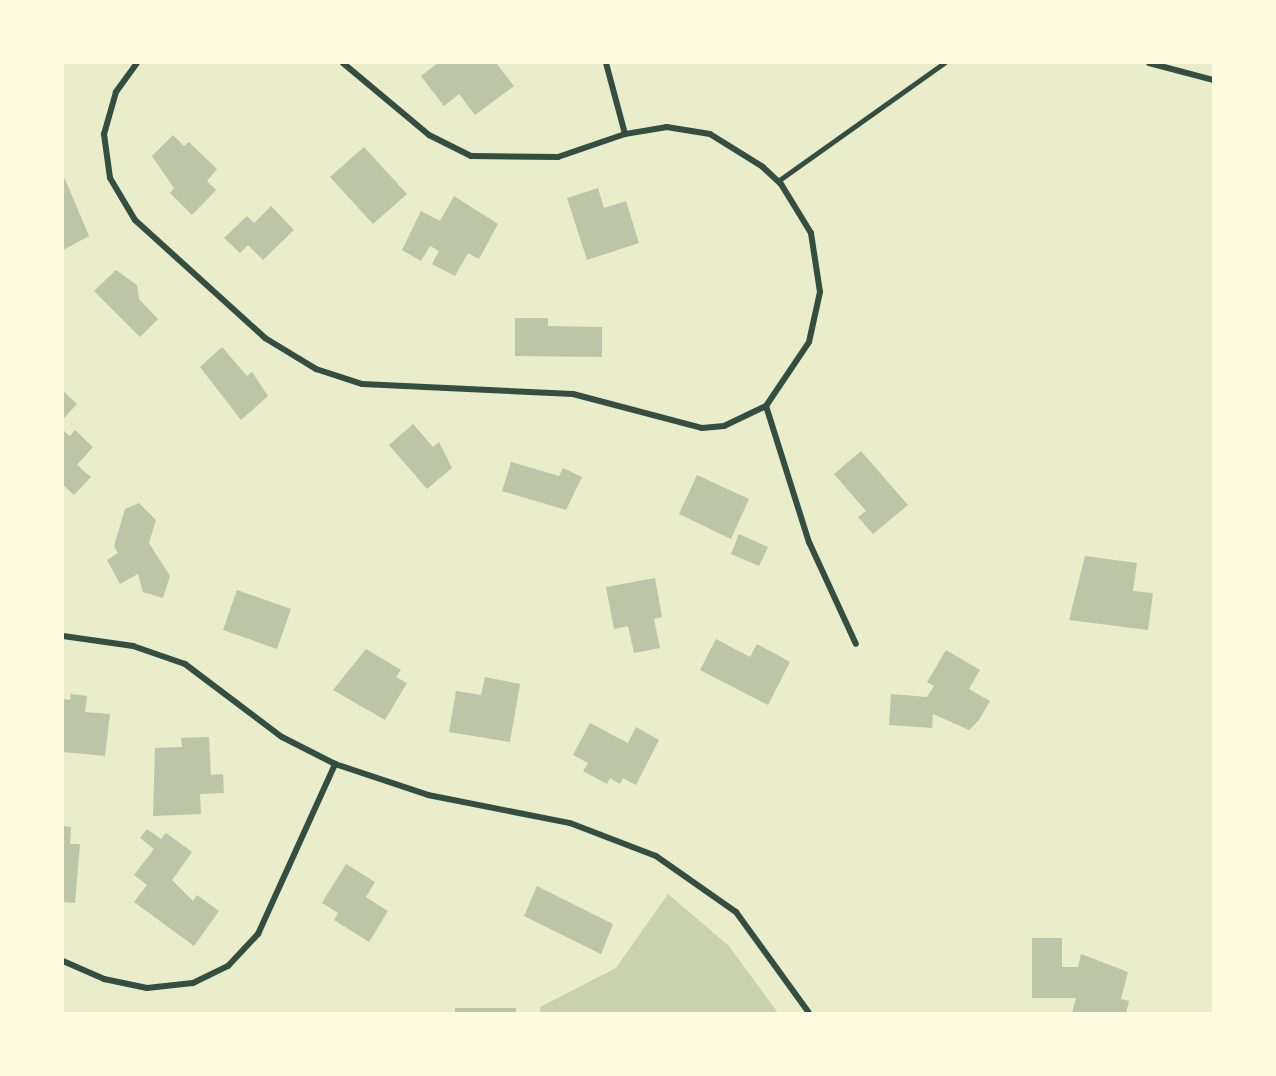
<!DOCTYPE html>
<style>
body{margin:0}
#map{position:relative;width:1276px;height:1076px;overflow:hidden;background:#e9edc9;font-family:"Alegreya Sans",sans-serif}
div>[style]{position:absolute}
.green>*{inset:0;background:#cad2ad}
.building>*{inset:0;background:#bcc5a7}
.service>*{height:4.5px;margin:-2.25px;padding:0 2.25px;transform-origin:2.25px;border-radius:2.25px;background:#344e41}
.minor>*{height:6px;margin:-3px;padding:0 3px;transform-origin:3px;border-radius:3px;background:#344e41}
span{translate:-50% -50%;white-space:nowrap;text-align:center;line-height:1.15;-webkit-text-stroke:6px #fefae0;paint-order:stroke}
.frame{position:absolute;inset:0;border:64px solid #fefae0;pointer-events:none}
</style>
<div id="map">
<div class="green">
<i style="clip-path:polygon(668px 894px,729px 946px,778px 1013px,540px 1013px,540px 1007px,616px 968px)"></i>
</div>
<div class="building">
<i style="clip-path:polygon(438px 63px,496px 63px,514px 86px,475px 115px,459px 94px,444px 106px,421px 76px)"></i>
<i style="clip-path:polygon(173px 135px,184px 146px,189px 142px,217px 169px,207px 181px,216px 190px,192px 215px,170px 193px,174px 188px,152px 156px)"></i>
<i style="clip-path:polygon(364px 147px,407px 194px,373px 224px,330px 177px)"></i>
<i style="clip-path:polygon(65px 179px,89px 236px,63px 250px,63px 181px)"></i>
<i style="clip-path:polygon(598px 188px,604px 208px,626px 201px,639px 243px,587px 260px,567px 198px)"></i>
<i style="clip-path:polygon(454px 196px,498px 224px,479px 259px,468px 253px,455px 276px,432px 264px,439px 251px,430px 246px,421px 261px,402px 250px,421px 211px,440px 221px)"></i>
<i style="clip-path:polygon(271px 206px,294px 230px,263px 260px,248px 245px,240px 253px,224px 238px,247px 216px,254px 223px)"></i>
<i style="clip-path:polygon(116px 270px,137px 285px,139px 299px,158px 319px,140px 337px,94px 291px)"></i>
<i style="clip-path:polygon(515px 318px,548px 318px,548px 326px,602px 327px,602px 357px,515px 356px)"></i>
<i style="clip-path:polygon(222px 347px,247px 376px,252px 372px,268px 396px,241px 420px,200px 367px)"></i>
<i style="clip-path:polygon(63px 391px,77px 404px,63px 419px)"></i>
<i style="clip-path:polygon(413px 424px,433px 447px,439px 442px,452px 468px,427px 489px,389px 445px)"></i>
<i style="clip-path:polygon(63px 430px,70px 436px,75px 430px,93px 447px,77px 465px,91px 477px,74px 495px,63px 485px)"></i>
<i style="clip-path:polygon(861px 451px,908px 505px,873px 534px,858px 517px,866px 511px,834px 474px)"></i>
<i style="clip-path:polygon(511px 462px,559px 476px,563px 468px,582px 477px,566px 510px,502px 491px)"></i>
<i style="clip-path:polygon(697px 475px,749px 499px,731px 539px,679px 514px)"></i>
<i style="clip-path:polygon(139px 503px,156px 520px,149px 543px,170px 576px,163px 598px,143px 592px,138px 574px,120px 584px,107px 560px,118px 553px,114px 546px,125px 509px)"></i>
<i style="clip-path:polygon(739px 534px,768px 547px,759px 566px,731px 554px)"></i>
<i style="clip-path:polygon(1085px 556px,1137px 563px,1133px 591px,1153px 593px,1148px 630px,1069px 620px)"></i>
<i style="clip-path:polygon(655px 578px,662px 617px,654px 619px,660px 648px,634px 653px,628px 626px,614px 629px,606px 587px)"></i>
<i style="clip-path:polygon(237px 590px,291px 609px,277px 649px,223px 630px)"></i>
<i style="clip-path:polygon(716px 639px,750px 657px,757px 644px,790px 662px,768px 705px,700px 670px)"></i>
<i style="clip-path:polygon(366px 649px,401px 670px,396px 677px,407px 683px,385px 720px,333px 690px)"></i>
<i style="clip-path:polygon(946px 650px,980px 670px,969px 689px,990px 701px,979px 720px,969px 730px,933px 714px,932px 728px,889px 725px,891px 694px,927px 697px,934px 686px,927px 682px)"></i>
<i style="clip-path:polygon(485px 677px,520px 684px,510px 742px,449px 732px,456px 691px,481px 695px)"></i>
<i style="clip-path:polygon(71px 694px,87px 696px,85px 712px,110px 714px,105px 756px,63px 752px,63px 699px,70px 700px)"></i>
<i style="clip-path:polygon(590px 723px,628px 743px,636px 727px,659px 740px,636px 785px,623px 778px,620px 784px,610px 778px,607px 784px,583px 771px,588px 763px,573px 755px)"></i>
<i style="clip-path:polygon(209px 737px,211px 775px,223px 774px,224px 793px,200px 794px,201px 814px,153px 816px,155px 748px,182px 747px,181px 738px)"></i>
<i style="clip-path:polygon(63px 826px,71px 827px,70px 844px,80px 844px,75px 903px,63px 902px)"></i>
<i style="clip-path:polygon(147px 829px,161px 839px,166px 833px,192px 852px,172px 880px,193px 901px,197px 895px,219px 911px,194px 946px,134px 902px,147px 885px,134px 875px,154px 849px,140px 838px)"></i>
<i style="clip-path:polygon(346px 864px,375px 882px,366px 897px,388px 911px,369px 942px,334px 920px,338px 913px,322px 903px)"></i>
<i style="clip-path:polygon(537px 886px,613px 924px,601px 954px,524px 916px)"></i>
<i style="clip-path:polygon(1032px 938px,1062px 938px,1062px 967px,1078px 967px,1081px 954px,1128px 972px,1121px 999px,1129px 1001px,1126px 1013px,1072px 1013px,1076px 998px,1032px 998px)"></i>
<i style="clip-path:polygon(455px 1008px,516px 1008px,516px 1013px,455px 1013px)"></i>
</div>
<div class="service">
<i style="left:778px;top:181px;width:204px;rotate:-35.4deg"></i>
</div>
<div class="minor">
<i style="left:137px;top:63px;width:36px;rotate:126deg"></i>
<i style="left:116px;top:92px;width:44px;rotate:105.9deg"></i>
<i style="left:104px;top:134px;width:44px;rotate:82.2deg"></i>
<i style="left:110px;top:178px;width:49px;rotate:59.2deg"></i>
<i style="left:135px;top:220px;width:176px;rotate:42.2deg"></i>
<i style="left:265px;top:338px;width:60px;rotate:31.3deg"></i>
<i style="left:316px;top:369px;width:48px;rotate:18.1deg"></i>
<i style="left:362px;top:384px;width:211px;rotate:2.7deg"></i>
<i style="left:573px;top:394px;width:133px;rotate:14.8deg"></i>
<i style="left:702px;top:428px;width:22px;rotate:-5deg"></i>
<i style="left:724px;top:426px;width:47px;rotate:-25.5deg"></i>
<i style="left:766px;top:406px;width:77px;rotate:-56.1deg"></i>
<i style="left:809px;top:342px;width:51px;rotate:-77.6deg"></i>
<i style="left:820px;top:292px;width:60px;rotate:-98.7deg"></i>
<i style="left:811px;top:233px;width:57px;rotate:-121.5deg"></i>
<i style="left:781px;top:184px;width:25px;rotate:-137deg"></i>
<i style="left:763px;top:167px;width:62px;rotate:-148.1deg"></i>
<i style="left:710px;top:134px;width:44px;rotate:-170.8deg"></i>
<i style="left:667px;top:127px;width:43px;rotate:170.5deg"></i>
<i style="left:625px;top:134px;width:71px;rotate:161.1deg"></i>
<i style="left:558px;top:157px;width:87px;rotate:-179.3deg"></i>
<i style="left:471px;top:156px;width:47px;rotate:-153.4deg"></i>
<i style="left:429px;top:135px;width:112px;rotate:-140.1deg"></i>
<i style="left:606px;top:63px;width:73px;rotate:75deg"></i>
<i style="left:1149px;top:63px;width:66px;rotate:14.9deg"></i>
<i style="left:766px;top:406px;width:143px;rotate:72.5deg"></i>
<i style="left:809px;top:542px;width:112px;rotate:65.3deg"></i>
<i style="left:63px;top:636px;width:71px;rotate:8.1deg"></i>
<i style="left:133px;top:646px;width:55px;rotate:19.1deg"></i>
<i style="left:185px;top:664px;width:121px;rotate:37deg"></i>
<i style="left:282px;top:737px;width:59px;rotate:27deg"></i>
<i style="left:335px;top:764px;width:98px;rotate:18.4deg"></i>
<i style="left:428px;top:795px;width:145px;rotate:11.2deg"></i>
<i style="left:570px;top:823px;width:92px;rotate:21deg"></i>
<i style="left:656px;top:856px;width:98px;rotate:35deg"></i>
<i style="left:736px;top:912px;width:125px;rotate:54.1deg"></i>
<i style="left:63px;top:961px;width:45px;rotate:23.7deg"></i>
<i style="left:104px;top:979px;width:44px;rotate:11.8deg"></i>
<i style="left:147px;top:988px;width:46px;rotate:-6.2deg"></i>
<i style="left:193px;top:983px;width:39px;rotate:-26deg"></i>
<i style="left:228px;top:966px;width:44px;rotate:-46.8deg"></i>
<i style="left:258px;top:934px;width:187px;rotate:-65.6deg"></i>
</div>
<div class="frame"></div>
</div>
